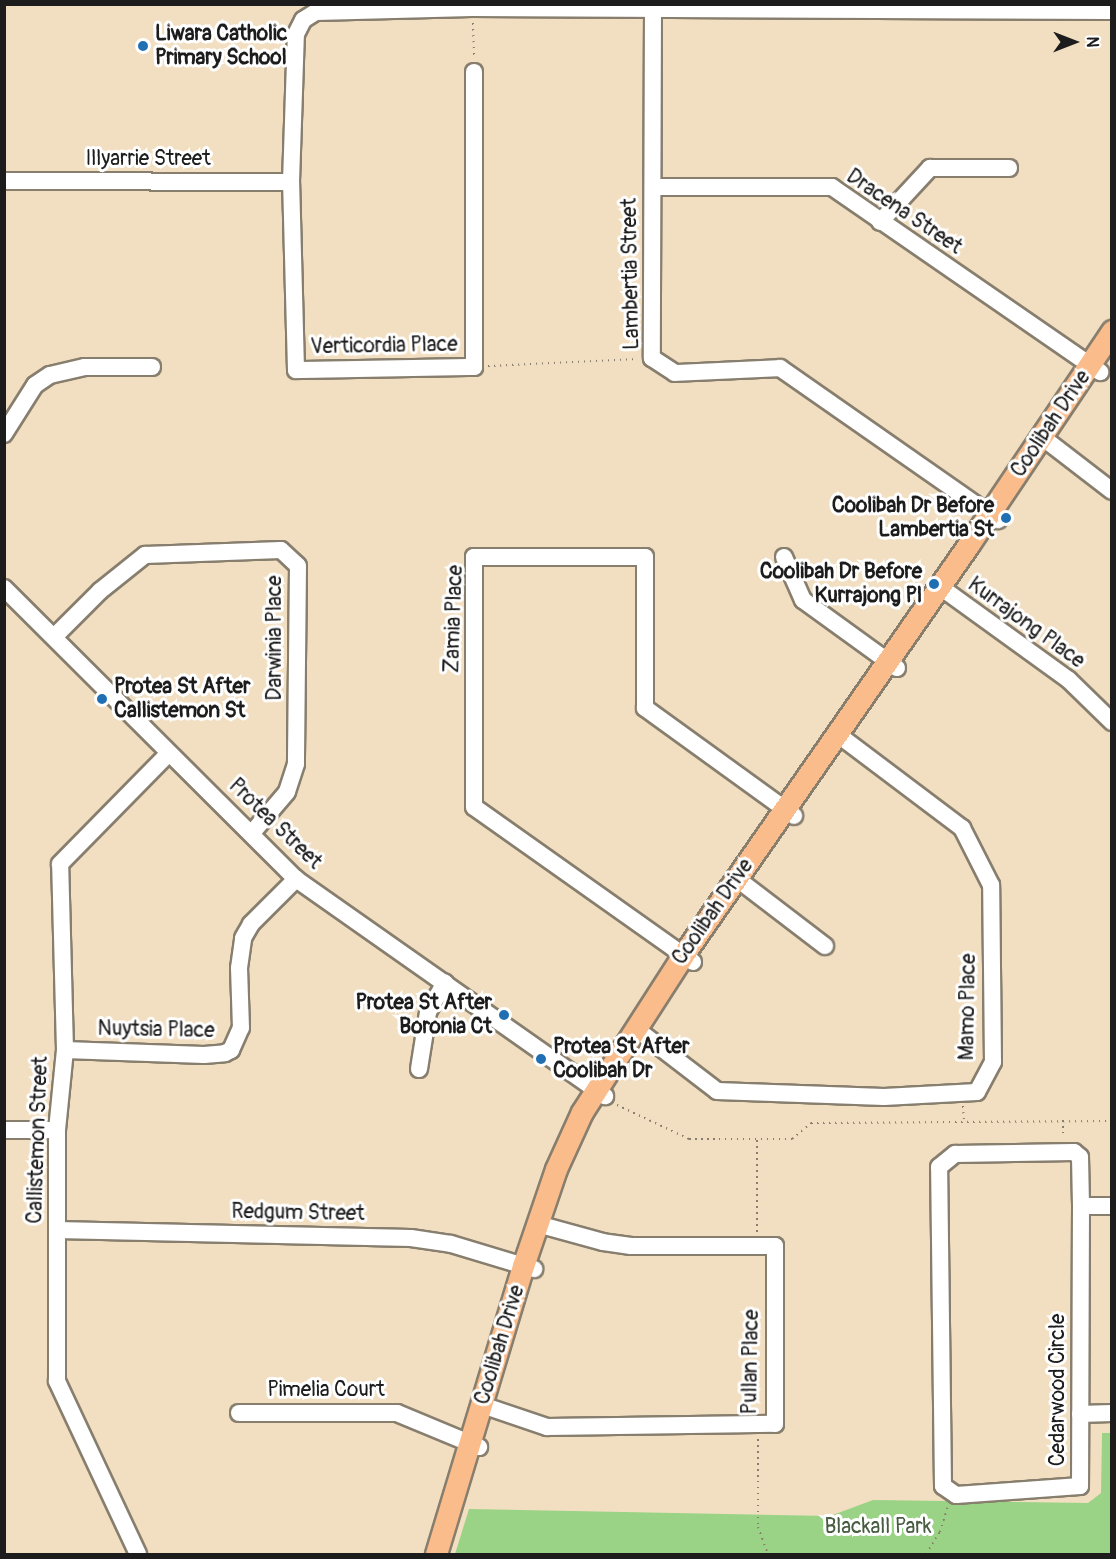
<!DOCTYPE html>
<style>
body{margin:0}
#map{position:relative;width:1116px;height:1559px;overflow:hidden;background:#f2dfc1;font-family:Pangolin,sans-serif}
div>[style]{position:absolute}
.green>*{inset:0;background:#9ad386}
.path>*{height:2px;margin-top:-1px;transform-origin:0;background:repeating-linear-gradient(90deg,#877e6e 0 1.5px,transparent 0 6px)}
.roads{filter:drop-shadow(2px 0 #877e6e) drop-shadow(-2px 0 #877e6e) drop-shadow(0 2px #877e6e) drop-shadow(0 -2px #877e6e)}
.minor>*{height:16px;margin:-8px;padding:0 8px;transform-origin:8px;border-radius:8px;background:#fff}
.major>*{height:21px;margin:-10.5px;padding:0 10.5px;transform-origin:10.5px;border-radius:10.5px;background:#fabc8b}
.dots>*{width:16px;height:16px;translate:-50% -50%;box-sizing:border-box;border:3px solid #fff;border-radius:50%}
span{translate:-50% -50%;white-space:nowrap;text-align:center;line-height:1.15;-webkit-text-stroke:6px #fff;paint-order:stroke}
.poi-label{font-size:21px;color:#1c1c1c;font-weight:700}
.left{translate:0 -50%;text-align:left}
.right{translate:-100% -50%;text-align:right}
.street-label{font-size:21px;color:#1c1c1c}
.park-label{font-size:21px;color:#485c41}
.frame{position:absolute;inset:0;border:6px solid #1c1c1c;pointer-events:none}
.north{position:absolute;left:1044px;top:12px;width:60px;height:60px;-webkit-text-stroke:4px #fff;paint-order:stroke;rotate:90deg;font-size:16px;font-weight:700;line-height:24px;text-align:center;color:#1c1c1c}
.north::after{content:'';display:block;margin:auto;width:21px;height:27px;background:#1c1c1c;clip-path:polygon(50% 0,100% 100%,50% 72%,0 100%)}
</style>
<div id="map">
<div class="green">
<i style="clip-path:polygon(1102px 1433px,1111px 1433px,1111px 1554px,455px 1554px,469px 1509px,830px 1516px,873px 1500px,1088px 1503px,1101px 1493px)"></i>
</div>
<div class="path">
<i style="left:473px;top:23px;width:36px;rotate:88deg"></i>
<i style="left:488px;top:366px;width:150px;rotate:-2.7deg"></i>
<i style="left:617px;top:1105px;width:80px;rotate:25.3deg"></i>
<i style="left:689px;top:1139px;width:103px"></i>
<i style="left:792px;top:1139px;width:25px;rotate:-40deg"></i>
<i style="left:811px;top:1123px;width:301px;rotate:-0.4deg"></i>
<i style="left:963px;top:1106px;width:15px;rotate:86deg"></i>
<i style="left:1063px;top:1120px;width:18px;rotate:90deg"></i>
<i style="left:757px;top:1232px;width:93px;rotate:-90deg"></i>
<i style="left:758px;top:1439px;width:88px;rotate:90deg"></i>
<i style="left:758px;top:1527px;width:29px;rotate:70deg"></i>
<i style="left:926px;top:1554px;width:26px;rotate:-58deg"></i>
<i style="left:940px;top:1532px;width:28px;rotate:-73deg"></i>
</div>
<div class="roads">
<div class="minor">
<i style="left:653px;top:9px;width:349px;rotate:90.2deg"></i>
<i style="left:652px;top:358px;width:27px;rotate:33deg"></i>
<i style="left:675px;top:373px;width:105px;rotate:-2.7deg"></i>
<i style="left:780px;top:368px;width:266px;rotate:34.9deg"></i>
<i style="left:474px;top:72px;width:295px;rotate:90deg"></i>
<i style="left:474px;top:367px;width:178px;rotate:179deg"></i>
<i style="left:296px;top:370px;width:188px;rotate:-91.5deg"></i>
<i style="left:291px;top:182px;width:148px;rotate:-88.1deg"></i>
<i style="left:296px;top:34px;width:16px;rotate:-63deg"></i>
<i style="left:303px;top:20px;width:15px;rotate:-32deg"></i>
<i style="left:316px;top:12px;width:156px;rotate:-1.5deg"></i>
<i style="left:472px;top:8px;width:640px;rotate:0.27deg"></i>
<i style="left:4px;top:181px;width:287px;rotate:0.2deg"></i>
<i style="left:653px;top:187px;width:179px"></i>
<i style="left:832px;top:187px;width:326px;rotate:34.6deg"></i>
<i style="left:880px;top:222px;width:74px;rotate:-47.2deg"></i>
<i style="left:930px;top:168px;width:79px"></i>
<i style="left:4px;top:434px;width:58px;rotate:-57.7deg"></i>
<i style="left:35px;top:385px;width:18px;rotate:-34deg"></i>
<i style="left:50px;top:375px;width:36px;rotate:-13deg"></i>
<i style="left:85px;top:367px;width:67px"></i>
<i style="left:1042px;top:437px;width:88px;rotate:37.6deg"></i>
<i style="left:784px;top:557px;width:47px;rotate:66.2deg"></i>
<i style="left:803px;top:600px;width:116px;rotate:35.9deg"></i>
<i style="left:939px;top:586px;width:160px;rotate:35.9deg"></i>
<i style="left:1069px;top:680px;width:60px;rotate:44.3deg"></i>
<i style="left:4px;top:588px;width:412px;rotate:44.9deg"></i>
<i style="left:296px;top:879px;width:378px;rotate:35.1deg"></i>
<i style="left:54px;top:637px;width:65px;rotate:-45deg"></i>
<i style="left:100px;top:591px;width:58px;rotate:-38.7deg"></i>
<i style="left:145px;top:555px;width:136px;rotate:-2.1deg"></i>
<i style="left:281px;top:550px;width:23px;rotate:43deg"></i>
<i style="left:298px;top:566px;width:198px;rotate:90.6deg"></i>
<i style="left:296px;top:764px;width:29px;rotate:108deg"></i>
<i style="left:287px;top:792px;width:54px;rotate:130.5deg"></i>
<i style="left:736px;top:878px;width:112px;rotate:37.4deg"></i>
<i style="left:693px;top:962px;width:268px;rotate:-144.7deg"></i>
<i style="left:474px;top:807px;width:250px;rotate:-90deg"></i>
<i style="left:474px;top:557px;width:171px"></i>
<i style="left:645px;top:557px;width:151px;rotate:90deg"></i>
<i style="left:645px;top:708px;width:184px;rotate:35.9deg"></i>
<i style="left:635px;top:1028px;width:103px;rotate:37.5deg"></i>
<i style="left:717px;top:1091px;width:167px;rotate:2.1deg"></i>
<i style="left:884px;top:1097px;width:93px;rotate:-3.1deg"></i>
<i style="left:977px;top:1092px;width:34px;rotate:-62deg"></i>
<i style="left:993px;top:1062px;width:177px;rotate:-90.6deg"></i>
<i style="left:991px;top:885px;width:64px;rotate:-117deg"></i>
<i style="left:962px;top:828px;width:158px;rotate:-143deg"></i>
<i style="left:65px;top:1050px;width:139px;rotate:2.1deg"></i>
<i style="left:204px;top:1055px;width:21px;rotate:-5deg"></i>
<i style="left:225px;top:1053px;width:7px;rotate:-27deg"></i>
<i style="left:231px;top:1050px;width:24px;rotate:-66deg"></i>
<i style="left:241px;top:1028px;width:60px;rotate:-91.9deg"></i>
<i style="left:239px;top:968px;width:30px;rotate:-82deg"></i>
<i style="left:243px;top:938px;width:16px;rotate:-60deg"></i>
<i style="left:251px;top:924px;width:64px;rotate:-45deg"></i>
<i style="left:419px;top:1069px;width:58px;rotate:-81deg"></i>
<i style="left:428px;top:1012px;width:34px;rotate:-60deg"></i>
<i style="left:4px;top:1130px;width:53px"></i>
<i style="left:1074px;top:1152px;width:8px;rotate:40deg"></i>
<i style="left:1080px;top:1157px;width:49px;rotate:88.8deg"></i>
<i style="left:1081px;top:1206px;width:280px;rotate:90.2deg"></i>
<i style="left:1080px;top:1486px;width:124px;rotate:175.8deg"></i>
<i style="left:956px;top:1495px;width:16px;rotate:-145deg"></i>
<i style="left:943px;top:1486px;width:319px;rotate:-90.7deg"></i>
<i style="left:939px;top:1167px;width:21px;rotate:-39deg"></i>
<i style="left:955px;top:1154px;width:119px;rotate:-1deg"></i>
<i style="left:1081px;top:1206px;width:31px"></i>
<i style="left:57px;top:1230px;width:354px;rotate:1.3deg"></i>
<i style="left:411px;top:1238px;width:40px;rotate:8.5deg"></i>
<i style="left:451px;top:1244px;width:87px;rotate:16.8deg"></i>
<i style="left:482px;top:1405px;width:69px;rotate:18.7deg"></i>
<i style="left:547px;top:1427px;width:228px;rotate:-0.8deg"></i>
<i style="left:775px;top:1424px;width:178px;rotate:-90deg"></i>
<i style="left:775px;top:1246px;width:144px;rotate:180deg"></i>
<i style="left:631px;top:1246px;width:28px;rotate:-172deg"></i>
<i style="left:603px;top:1242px;width:68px;rotate:-164.7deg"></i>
<i style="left:239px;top:1413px;width:158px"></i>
<i style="left:397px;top:1413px;width:89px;rotate:22.5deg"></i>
<i style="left:1080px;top:1414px;width:32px;rotate:-2deg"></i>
<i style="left:138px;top:1554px;width:191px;rotate:-115.1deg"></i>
<i style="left:57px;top:1381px;width:251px;rotate:-90deg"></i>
<i style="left:57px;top:1130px;width:80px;rotate:-84.3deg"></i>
<i style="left:65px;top:1050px;width:186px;rotate:-91.5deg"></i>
<i style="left:60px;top:864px;width:154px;rotate:-45.5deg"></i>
</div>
<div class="major">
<i style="left:436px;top:1554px;width:301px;rotate:-73.2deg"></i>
<i style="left:523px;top:1266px;width:102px;rotate:-71.2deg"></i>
<i style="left:556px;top:1169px;width:63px;rotate:-65.5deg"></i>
<i style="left:582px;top:1112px;width:187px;rotate:-57.2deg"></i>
<i style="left:683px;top:955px;width:501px;rotate:-55.17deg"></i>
<i style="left:969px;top:544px;width:257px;rotate:-56.1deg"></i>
</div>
</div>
<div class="dots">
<i style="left:143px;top:46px;background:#1f6fb2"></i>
<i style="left:1006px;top:518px;background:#1f6fb2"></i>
<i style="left:934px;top:584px;background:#1f6fb2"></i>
<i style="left:102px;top:699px;background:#1f6fb2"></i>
<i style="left:504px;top:1015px;background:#1f6fb2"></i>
<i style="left:541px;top:1059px;background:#1f6fb2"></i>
</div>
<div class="poi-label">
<span class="left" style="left:155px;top:46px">Liwara Catholic<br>Primary School</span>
<span class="right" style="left:994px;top:518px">Coolibah Dr Before<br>Lambertia St</span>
<span class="right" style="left:922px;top:584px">Coolibah Dr Before<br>Kurrajong Pl</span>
<span class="left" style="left:114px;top:699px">Protea St After<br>Callistemon St</span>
<span class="right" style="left:492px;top:1015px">Protea St After<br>Boronia Ct</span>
<span class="left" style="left:553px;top:1059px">Protea St After<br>Coolibah Dr</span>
</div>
<div class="street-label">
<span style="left:148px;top:159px">Illyarrie Street</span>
<span style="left:904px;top:212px;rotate:34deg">Dracena Street</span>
<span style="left:631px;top:274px;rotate:-91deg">Lambertia Street</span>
<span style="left:384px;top:346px;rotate:-1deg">Verticordia Place</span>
<span style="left:1051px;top:424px;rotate:-56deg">Coolibah Drive</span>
<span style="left:454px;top:619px;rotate:-88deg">Zamia Place</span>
<span style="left:1026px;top:623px;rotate:36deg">Kurrajong Place</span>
<span style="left:275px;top:638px;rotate:-90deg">Darwinia Place</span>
<span style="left:275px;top:824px;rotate:44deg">Protea Street</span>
<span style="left:713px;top:912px;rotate:-55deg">Coolibah Drive</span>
<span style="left:968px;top:1007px;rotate:-89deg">Mamo Place</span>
<span style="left:156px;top:1030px;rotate:1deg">Nuytsia Place</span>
<span style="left:38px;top:1140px;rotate:-88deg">Callistemon Street</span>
<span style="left:298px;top:1213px;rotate:1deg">Redgum Street</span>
<span style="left:500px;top:1345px;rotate:-73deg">Coolibah Drive</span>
<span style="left:751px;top:1362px;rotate:-89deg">Pullan Place</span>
<span style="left:326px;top:1390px">Pimelia Court</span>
<span style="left:1058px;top:1390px;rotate:-90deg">Cedarwood Circle</span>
</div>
<div class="park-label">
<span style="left:878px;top:1527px">Blackall Park</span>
</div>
<div class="frame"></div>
<div class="north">N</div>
</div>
